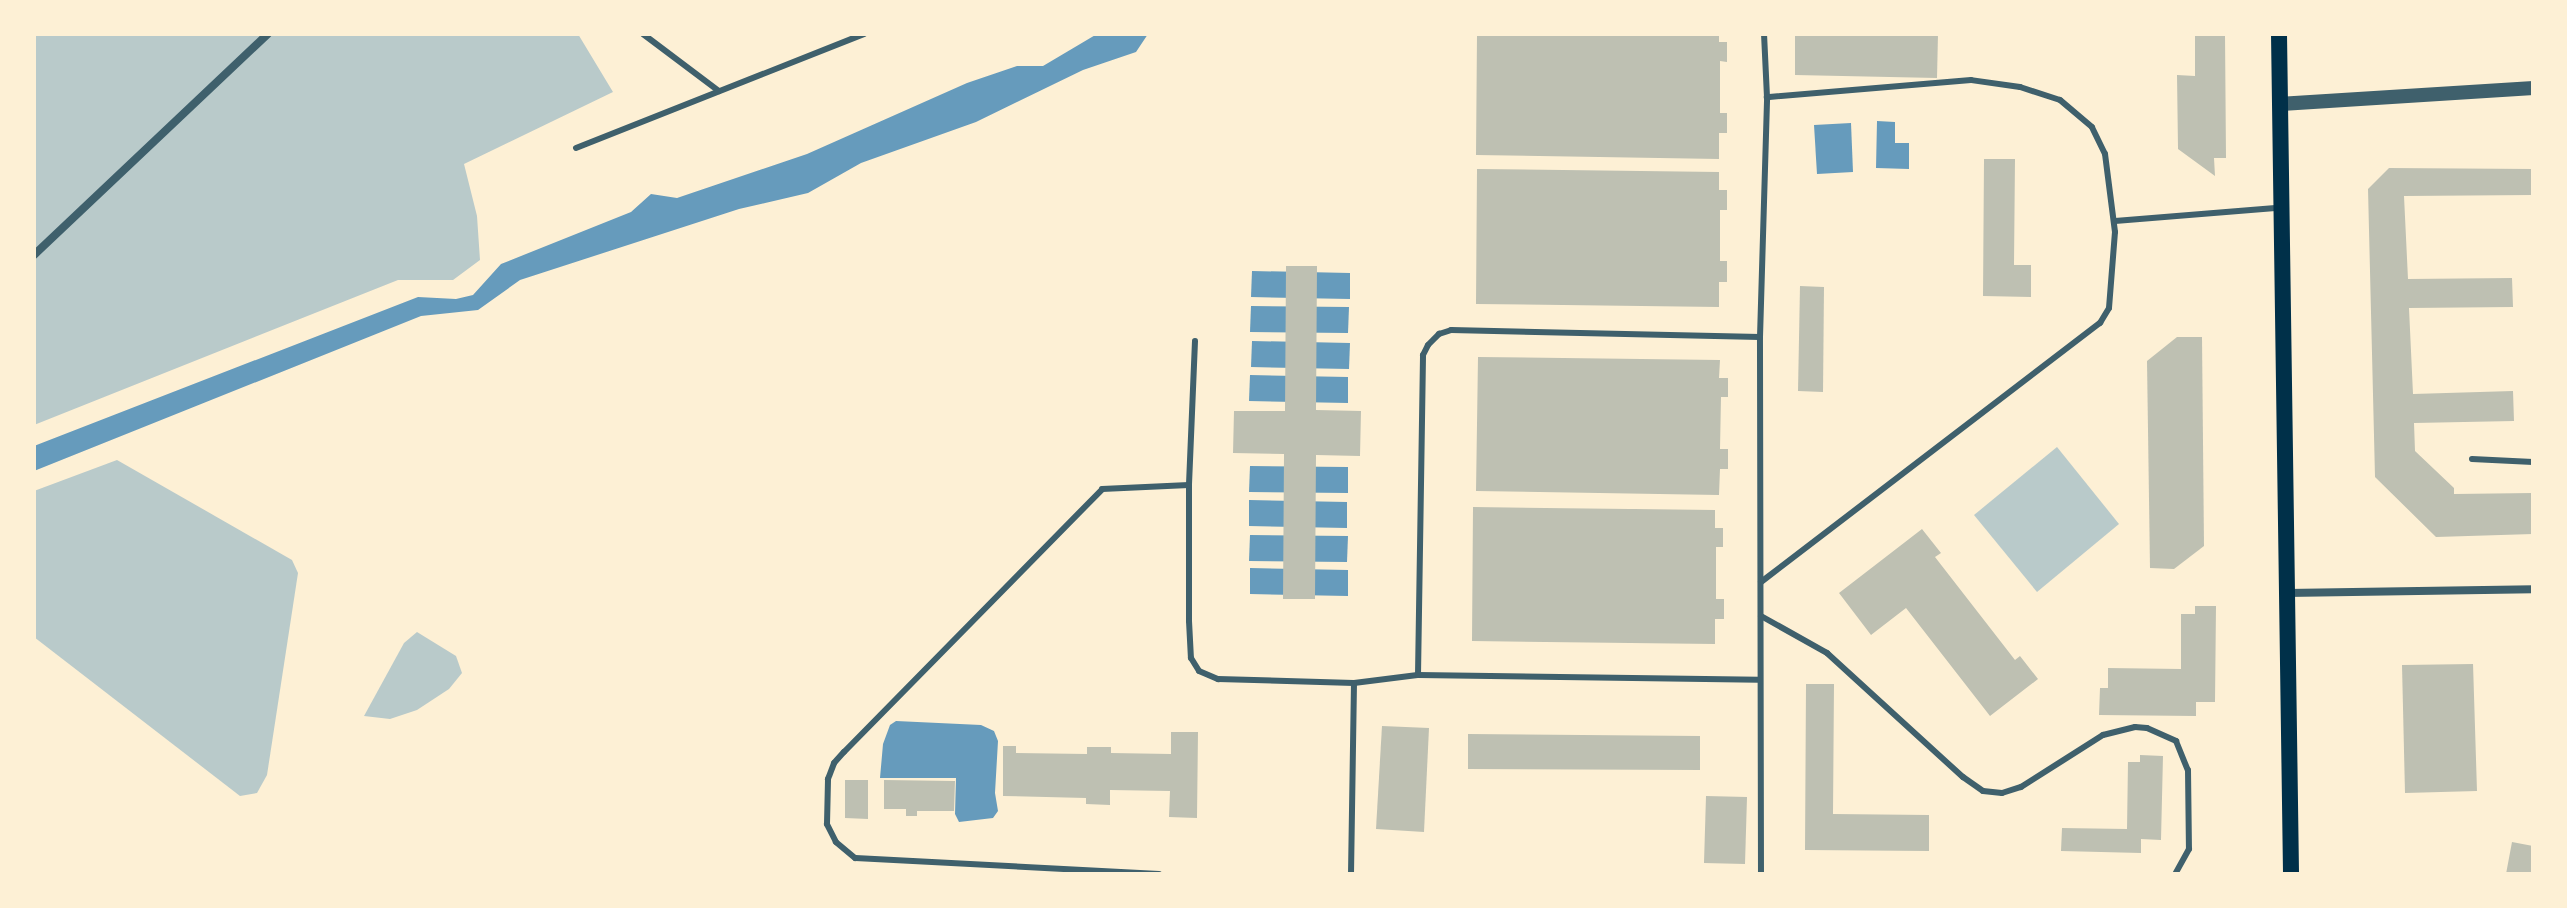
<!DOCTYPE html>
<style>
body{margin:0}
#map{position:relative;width:2567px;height:908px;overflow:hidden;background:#fdf0d5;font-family:"Roboto Condensed",sans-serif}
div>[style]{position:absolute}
.green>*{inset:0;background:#b9caca}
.water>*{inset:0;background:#669bbc}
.building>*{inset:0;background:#bec0b2}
.service>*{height:6px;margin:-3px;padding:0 3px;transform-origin:3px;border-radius:3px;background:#3f606c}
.minor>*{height:8px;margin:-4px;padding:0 4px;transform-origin:4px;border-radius:4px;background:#3f606c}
.tertiary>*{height:14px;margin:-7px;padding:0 7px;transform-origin:7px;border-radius:7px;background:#3f606c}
.secondary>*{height:16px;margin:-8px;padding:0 8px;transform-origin:8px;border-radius:8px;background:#003049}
span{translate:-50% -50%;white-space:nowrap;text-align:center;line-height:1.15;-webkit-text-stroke:6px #fdf0d5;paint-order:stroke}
.frame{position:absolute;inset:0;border:36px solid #fdf0d5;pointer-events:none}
</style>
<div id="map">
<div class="green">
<i style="clip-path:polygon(34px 34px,578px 34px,613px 92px,464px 164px,477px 216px,480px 260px,453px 280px,398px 280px,34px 425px)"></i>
<i style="clip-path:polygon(2057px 447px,2119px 524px,2037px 592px,1974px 515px)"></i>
<i style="clip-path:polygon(117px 460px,292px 560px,298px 573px,267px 775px,257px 793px,240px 796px,34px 637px,34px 491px)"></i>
<i style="clip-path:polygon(417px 632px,456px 656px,462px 673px,449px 689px,417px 710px,390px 719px,364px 716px,404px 643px)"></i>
</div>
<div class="water">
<i style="clip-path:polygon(1097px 34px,1148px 34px,1136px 52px,1083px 70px,976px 122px,861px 163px,808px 193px,739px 209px,520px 280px,478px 310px,421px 316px,34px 471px,34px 446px,418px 297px,456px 299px,473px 295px,501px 264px,631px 212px,651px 194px,677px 198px,807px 154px,967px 83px,1017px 66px,1043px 66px)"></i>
<i style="clip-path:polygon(1877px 121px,1895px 122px,1895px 143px,1909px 143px,1909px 169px,1876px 168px)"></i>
<i style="clip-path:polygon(1851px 123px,1853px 172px,1817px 174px,1814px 125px)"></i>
<i style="clip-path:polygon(1252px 271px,1350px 273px,1350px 299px,1251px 297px)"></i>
<i style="clip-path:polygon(1251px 306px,1349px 307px,1348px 333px,1250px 332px)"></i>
<i style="clip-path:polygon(1252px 341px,1350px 343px,1349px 369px,1251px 367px)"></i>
<i style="clip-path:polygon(1250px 375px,1348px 377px,1348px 403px,1249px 401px)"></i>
<i style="clip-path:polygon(1250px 466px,1348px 467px,1348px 493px,1249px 492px)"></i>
<i style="clip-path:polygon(1249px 500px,1347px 502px,1347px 528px,1249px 526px)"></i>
<i style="clip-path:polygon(1250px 535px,1348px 536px,1347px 562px,1249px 561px)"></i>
<i style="clip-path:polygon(1250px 568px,1348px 570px,1348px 596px,1250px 594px)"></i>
<i style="clip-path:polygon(896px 721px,981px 725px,994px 731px,998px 741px,995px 793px,998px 811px,993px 818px,959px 822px,955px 814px,956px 778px,880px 778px,883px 744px,890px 725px)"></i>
</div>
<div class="building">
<i style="clip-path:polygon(1477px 34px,1719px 34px,1719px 42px,1727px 42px,1727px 62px,1720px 61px,1720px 113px,1727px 113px,1727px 133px,1719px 133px,1719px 159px,1476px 155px)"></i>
<i style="clip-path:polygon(1795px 34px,1938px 34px,1937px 78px,1795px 75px)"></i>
<i style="clip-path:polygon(2195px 34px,2225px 34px,2226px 158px,2214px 158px,2215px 176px,2178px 149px,2177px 75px,2195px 76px)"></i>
<i style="clip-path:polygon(1984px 159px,2015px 159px,2014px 265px,2031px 265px,2031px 297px,1983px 296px)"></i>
<i style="clip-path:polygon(2389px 168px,2533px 169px,2533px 195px,2404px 196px,2408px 279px,2512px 278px,2513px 307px,2409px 308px,2413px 394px,2513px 391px,2514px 421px,2414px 423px,2415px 451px,2454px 488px,2454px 494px,2533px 493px,2533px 534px,2436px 537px,2375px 477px,2368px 189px)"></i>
<i style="clip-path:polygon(1477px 169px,1719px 172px,1719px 190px,1727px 190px,1727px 210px,1720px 210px,1720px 261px,1727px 261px,1727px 282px,1719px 282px,1719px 307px,1476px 304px)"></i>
<i style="clip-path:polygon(1286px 266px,1317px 266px,1316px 410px,1361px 411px,1360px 456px,1316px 455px,1315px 599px,1283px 599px,1284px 454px,1233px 453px,1234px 411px,1285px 411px)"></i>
<i style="clip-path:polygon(1800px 286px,1824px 287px,1823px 392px,1798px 391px)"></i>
<i style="clip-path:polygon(2177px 337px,2202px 337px,2204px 546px,2174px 569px,2150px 568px,2147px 361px)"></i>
<i style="clip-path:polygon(1478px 357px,1720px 360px,1719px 378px,1728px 378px,1728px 397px,1721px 397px,1720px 449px,1728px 449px,1728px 469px,1720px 469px,1719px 495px,1476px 491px)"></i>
<i style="clip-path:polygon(1473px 507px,1715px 510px,1715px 528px,1723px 528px,1723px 547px,1716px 547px,1716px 599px,1724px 599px,1724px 619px,1715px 619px,1715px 644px,1472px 641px)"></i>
<i style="clip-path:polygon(1922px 529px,1941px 553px,1935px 557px,2015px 660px,2020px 656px,2038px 679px,1990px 716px,1906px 608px,1871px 635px,1839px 593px)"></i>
<i style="clip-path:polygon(2195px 606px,2216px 606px,2215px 702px,2196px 702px,2196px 716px,2099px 715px,2100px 688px,2108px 688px,2108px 668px,2181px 669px,2181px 614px,2195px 614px)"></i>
<i style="clip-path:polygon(2473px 664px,2477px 791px,2405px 793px,2402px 665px)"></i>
<i style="clip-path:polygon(1806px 684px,1834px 684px,1833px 814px,1929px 815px,1929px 851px,1805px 850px)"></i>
<i style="clip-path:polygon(1382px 726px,1429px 728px,1424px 832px,1376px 829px)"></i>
<i style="clip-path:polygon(1171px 732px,1198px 732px,1197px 818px,1169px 817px,1170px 791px,1110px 790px,1110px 805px,1086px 804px,1086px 798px,1003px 796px,1003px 746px,1016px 746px,1016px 753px,1087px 754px,1087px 747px,1111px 747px,1111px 753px,1171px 754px)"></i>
<i style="clip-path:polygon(1468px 734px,1700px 736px,1700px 770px,1468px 769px)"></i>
<i style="clip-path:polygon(2140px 755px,2163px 756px,2161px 840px,2141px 839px,2141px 853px,2061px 851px,2062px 828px,2127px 829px,2128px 762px,2140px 762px)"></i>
<i style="clip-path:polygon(845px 780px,868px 780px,868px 819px,845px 818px)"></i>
<i style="clip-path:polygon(884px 780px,955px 781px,954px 811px,917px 811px,917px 816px,906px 816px,906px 809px,884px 809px)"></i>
<i style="clip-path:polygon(1706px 796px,1747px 797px,1745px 864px,1704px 863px)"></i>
<i style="clip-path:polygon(2512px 842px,2533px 846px,2533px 874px,2506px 874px)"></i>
</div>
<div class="service">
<i style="left:643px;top:34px;width:95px;rotate:36.9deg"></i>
<i style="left:576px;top:148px;width:310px;rotate:-21.6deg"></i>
<i style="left:2115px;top:221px;width:164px;rotate:-4.6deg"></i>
<i style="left:1195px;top:341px;width:144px;rotate:92.4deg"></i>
<i style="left:1189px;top:485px;width:136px;rotate:90deg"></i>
<i style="left:1189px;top:621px;width:37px;rotate:87deg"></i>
<i style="left:1191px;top:658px;width:15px;rotate:58deg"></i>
<i style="left:1199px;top:671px;width:21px;rotate:23deg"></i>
<i style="left:1218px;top:679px;width:136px;rotate:1.7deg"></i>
<i style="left:1354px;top:683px;width:64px;rotate:-7.1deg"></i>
<i style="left:1418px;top:675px;width:341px;rotate:0.8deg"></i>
<i style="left:2472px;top:459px;width:61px;rotate:2.8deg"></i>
<i style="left:1761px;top:582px;width:427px;rotate:-37.4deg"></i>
<i style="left:2100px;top:323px;width:17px;rotate:-59deg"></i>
<i style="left:2109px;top:308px;width:76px;rotate:-85.5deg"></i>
<i style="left:2115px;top:232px;width:79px;rotate:-97.3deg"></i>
<i style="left:2105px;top:154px;width:30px;rotate:-116deg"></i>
<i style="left:2092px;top:127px;width:42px;rotate:-139.8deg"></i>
<i style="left:2060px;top:100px;width:42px;rotate:-162deg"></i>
<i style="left:2020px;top:87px;width:49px;rotate:-171.9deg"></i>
<i style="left:1971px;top:80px;width:205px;rotate:175.2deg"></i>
<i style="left:1761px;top:616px;width:76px;rotate:29.3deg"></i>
<i style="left:1827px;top:653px;width:184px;rotate:42.4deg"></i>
<i style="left:1963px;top:777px;width:24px;rotate:35deg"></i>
<i style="left:1983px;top:791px;width:19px;rotate:6deg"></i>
<i style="left:2002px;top:793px;width:20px;rotate:-18deg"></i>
<i style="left:2021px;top:787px;width:97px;rotate:-32.4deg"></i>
<i style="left:2103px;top:735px;width:33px;rotate:-14deg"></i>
<i style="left:2135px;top:727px;width:12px;rotate:5deg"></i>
<i style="left:2147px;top:728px;width:32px;rotate:24deg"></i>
<i style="left:2176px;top:741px;width:31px;rotate:68deg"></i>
<i style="left:2188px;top:770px;width:79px;rotate:89.3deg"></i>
<i style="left:2189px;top:849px;width:29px;rotate:119deg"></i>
<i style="left:1418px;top:675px;width:320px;rotate:-89.1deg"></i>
<i style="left:1423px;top:355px;width:11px;rotate:-63deg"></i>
<i style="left:1428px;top:345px;width:16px;rotate:-45deg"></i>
<i style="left:1439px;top:334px;width:13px;rotate:-18deg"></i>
<i style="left:1451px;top:330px;width:309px;rotate:1.3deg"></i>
<i style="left:1159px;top:874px;width:304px;rotate:-177deg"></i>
<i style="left:855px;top:858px;width:25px;rotate:-140deg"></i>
<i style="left:836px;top:842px;width:20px;rotate:-117deg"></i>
<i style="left:827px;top:824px;width:45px;rotate:-88.7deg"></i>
<i style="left:828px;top:779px;width:17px;rotate:-69deg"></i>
<i style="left:834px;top:763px;width:15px;rotate:-48deg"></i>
<i style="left:844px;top:752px;width:368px;rotate:-45.5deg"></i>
<i style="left:1102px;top:489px;width:87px;rotate:-2.6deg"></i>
<i style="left:1351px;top:874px;width:191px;rotate:-89.1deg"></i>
<i style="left:1761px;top:874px;width:537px;rotate:-90.11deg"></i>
<i style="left:1760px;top:337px;width:240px;rotate:-88.3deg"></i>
<i style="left:1767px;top:97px;width:63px;rotate:-92.7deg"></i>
</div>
<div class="minor">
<i style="left:34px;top:255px;width:322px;rotate:-43.4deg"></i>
<i style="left:2287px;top:593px;width:246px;rotate:-0.9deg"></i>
</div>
<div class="tertiary">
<i style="left:2280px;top:104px;width:254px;rotate:-3.6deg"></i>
</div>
<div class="secondary">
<i style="left:2279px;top:34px;width:840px;rotate:89.18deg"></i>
</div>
<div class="frame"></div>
</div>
